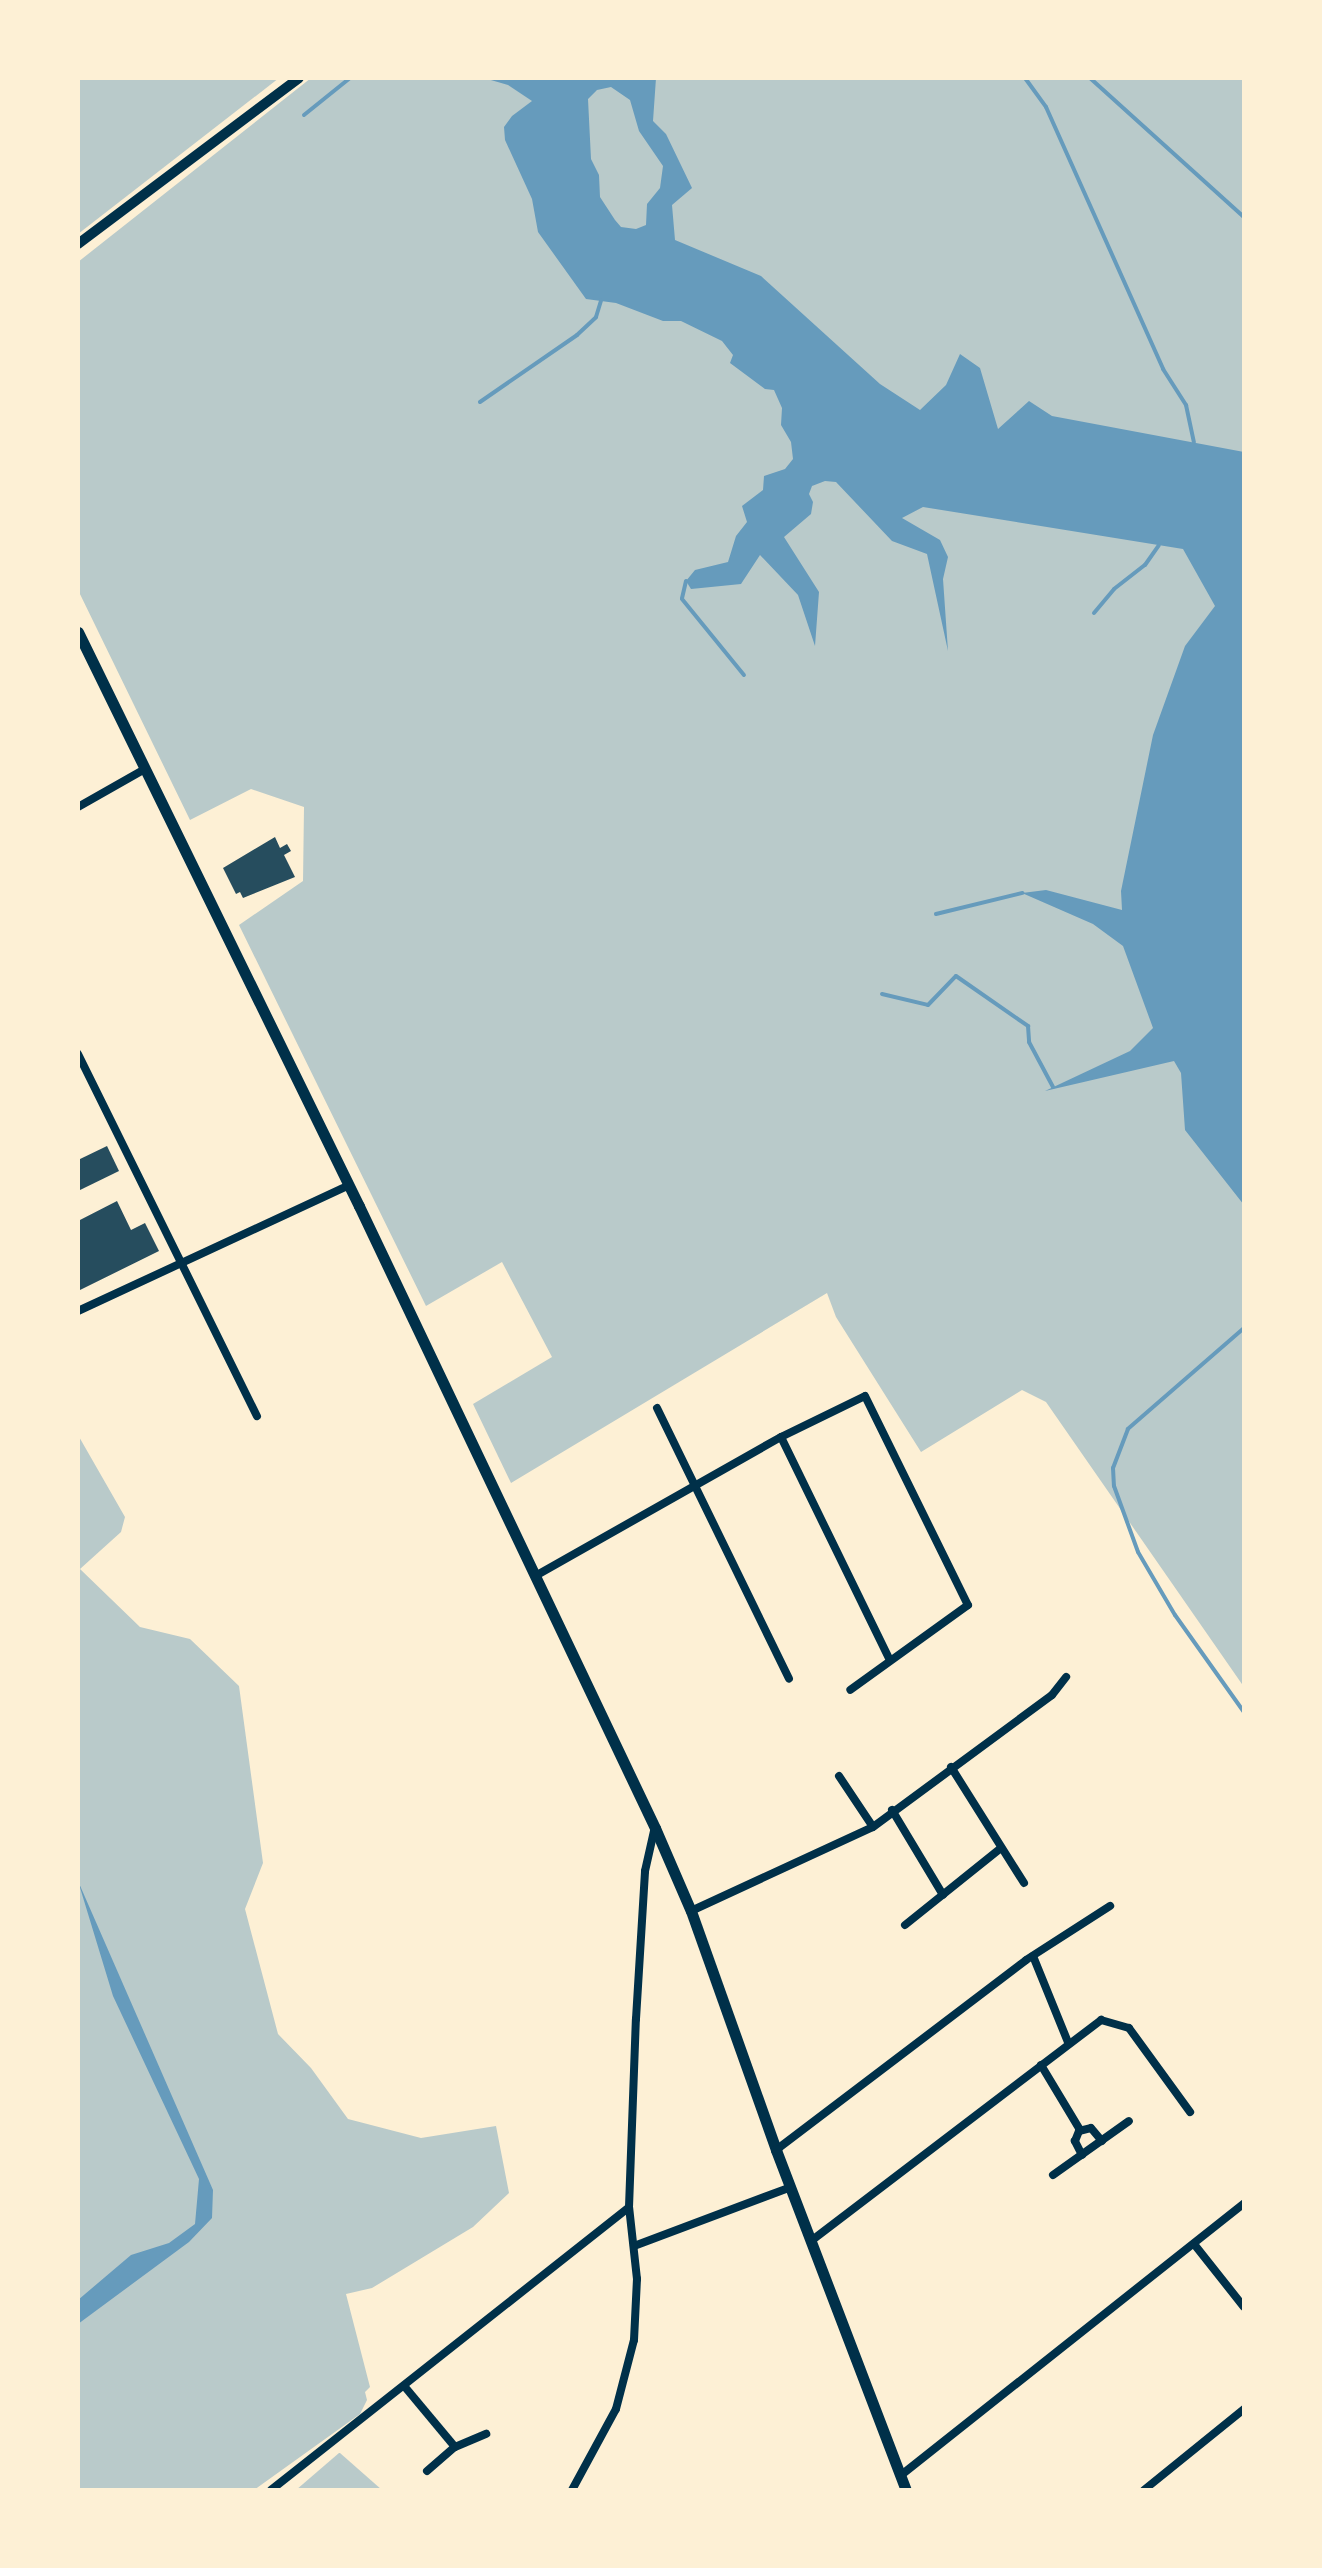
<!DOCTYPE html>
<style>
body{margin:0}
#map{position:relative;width:1322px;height:2568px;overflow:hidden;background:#fdf0d5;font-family:Commissioner,sans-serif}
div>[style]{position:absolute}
.green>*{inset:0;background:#b9caca}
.water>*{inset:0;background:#669bbc}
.stream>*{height:4px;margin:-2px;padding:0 2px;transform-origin:2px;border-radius:2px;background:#669bbc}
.building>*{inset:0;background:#264d5e}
.minor>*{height:8px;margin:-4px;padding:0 4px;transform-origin:4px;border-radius:4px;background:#003049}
.tertiary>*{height:10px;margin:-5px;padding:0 5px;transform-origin:5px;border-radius:5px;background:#003049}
.secondary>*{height:11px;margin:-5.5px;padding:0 5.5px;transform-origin:5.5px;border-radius:5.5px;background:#003049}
span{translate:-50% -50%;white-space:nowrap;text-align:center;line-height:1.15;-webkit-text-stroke:9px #fdf0d5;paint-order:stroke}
.frame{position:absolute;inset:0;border:80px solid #fdf0d5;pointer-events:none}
</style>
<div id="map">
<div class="green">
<i style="clip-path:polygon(78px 78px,279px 78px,78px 234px)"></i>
<i style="clip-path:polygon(311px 78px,1244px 78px,1244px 1687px,1046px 1402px,1022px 1390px,921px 1452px,836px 1317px,827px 1293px,511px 1483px,473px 1404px,552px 1357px,502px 1262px,426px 1306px,239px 925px,303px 881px,304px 807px,251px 789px,190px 820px,78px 590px,78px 262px)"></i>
<i style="clip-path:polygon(78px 1435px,125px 1517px,121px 1532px,80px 1569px,140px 1627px,190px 1639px,239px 1686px,263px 1863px,245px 1909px,278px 2034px,311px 2068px,348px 2119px,421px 2138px,496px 2126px,509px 2193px,473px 2227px,372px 2288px,346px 2294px,370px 2387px,365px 2392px,367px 2400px,360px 2414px,254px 2490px,78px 2490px)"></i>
<i style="clip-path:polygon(340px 2453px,382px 2490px,296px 2490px,339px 2453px)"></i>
</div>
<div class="water">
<i style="clip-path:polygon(evenodd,484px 78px,656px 78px,653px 121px,666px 134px,692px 188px,672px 205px,675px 240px,761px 276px,880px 384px,920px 410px,946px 385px,960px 354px,980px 368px,998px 429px,1029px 401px,1052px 416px,1244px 452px,1244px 1205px,1185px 1130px,1181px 1073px,1174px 1061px,1045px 1091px,1130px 1051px,1153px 1028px,1123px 946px,1093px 924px,1022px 893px,1046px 890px,1122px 910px,1121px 891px,1153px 735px,1185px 646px,1215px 606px,1183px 549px,923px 507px,902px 518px,940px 540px,948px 557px,943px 579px,948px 651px,927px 554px,892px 541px,836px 482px,825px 481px,812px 486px,809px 494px,813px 502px,811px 514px,784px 537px,819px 592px,815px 646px,798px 595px,760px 555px,741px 584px,691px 589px,686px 581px,695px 570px,728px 562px,736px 536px,747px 522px,742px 506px,763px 490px,764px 476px,785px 469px,793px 459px,791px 442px,781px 425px,782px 408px,774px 390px,765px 389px,730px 363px,733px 355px,722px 341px,681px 321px,663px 321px,616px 303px,586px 299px,538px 232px,532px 199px,505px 140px,504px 127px,512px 116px,532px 101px,508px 85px,484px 78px,611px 87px,630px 100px,639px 131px,663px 166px,660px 188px,647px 204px,646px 225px,636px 229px,621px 227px,615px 220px,600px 197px,599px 175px,591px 159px,588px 99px,597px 90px,611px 87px)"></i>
<i style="clip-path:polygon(78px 1881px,213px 2190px,212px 2218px,189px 2242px,78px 2324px,78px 2300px,131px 2255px,169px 2243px,195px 2224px,199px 2179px,113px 1996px)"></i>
</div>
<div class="stream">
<i style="left:1025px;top:78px;width:36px;rotate:54deg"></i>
<i style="left:1046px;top:107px;width:287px;rotate:65.9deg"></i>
<i style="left:1163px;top:369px;width:43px;rotate:57.4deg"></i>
<i style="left:1186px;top:405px;width:38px;rotate:78deg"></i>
<i style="left:1090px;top:78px;width:207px;rotate:42.1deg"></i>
<i style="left:304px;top:115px;width:59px;rotate:-38.8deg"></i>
<i style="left:480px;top:402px;width:118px;rotate:-34.6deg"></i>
<i style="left:577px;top:335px;width:26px;rotate:-43deg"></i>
<i style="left:596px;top:317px;width:17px;rotate:-73deg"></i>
<i style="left:686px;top:581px;width:18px;rotate:103deg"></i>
<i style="left:682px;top:599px;width:98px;rotate:50.8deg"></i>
<i style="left:1094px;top:613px;width:31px;rotate:-50deg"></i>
<i style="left:1114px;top:589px;width:39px;rotate:-38deg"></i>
<i style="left:1145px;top:565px;width:24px;rotate:-55deg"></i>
<i style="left:936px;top:914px;width:89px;rotate:-13.7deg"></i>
<i style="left:882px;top:994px;width:47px;rotate:13.4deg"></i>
<i style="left:928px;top:1005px;width:40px;rotate:-46deg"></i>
<i style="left:956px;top:976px;width:88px;rotate:34.8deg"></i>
<i style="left:1028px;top:1026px;width:16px;rotate:86deg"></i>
<i style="left:1029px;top:1042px;width:51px;rotate:61.9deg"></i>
<i style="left:1244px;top:1328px;width:154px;rotate:139deg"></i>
<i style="left:1128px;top:1429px;width:42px;rotate:111deg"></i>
<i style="left:1113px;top:1468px;width:18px;rotate:87deg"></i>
<i style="left:1114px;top:1486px;width:70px;rotate:70deg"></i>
<i style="left:1138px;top:1552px;width:73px;rotate:59.6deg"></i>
<i style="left:1175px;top:1615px;width:119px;rotate:54.6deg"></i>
</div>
<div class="building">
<i style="clip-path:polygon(275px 837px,280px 848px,287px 844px,291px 851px,284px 855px,295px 877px,243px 898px,240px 892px,236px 894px,223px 868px)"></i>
<i style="clip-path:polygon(107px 1146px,119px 1171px,78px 1191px,78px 1160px)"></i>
<i style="clip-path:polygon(117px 1201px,131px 1230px,145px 1223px,159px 1251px,78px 1291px,78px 1221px)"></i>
</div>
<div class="minor">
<i style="left:78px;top:807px;width:77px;rotate:-29.6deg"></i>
<i style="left:78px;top:1054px;width:404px;rotate:63.7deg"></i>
<i style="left:78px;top:1311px;width:299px;rotate:-24.9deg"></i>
<i style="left:657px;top:1408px;width:301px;rotate:64deg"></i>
<i style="left:781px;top:1437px;width:246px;rotate:64deg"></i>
<i style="left:537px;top:1575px;width:280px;rotate:-29.5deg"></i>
<i style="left:781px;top:1437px;width:93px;rotate:-26deg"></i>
<i style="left:865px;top:1396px;width:233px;rotate:63.8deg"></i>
<i style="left:968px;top:1605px;width:145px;rotate:144.2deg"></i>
<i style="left:951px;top:1767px;width:137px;rotate:57.8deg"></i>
<i style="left:839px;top:1776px;width:61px;rotate:56.3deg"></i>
<i style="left:892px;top:1810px;width:99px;rotate:59deg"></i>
<i style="left:691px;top:1911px;width:200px;rotate:-24.8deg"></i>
<i style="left:873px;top:1827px;width:222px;rotate:-36.4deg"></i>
<i style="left:1052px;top:1695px;width:23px;rotate:-52deg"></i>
<i style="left:905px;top:1925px;width:122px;rotate:-38.7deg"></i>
<i style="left:1033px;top:1956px;width:93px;rotate:67.9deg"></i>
<i style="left:1041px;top:2065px;width:76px;rotate:59deg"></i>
<i style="left:776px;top:2150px;width:314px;rotate:-37.2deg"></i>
<i style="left:1026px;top:1960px;width:100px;rotate:-32.7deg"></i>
<i style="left:1082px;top:2155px;width:16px;rotate:-117deg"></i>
<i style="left:1075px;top:2141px;width:11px;rotate:-68deg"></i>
<i style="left:1079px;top:2131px;width:12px;rotate:-14deg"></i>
<i style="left:1091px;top:2128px;width:17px;rotate:50deg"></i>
<i style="left:1053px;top:2175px;width:93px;rotate:-35.4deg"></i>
<i style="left:811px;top:2241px;width:365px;rotate:-37.3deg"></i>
<i style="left:1101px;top:2020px;width:29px;rotate:16deg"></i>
<i style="left:1129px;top:2028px;width:104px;rotate:54deg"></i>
<i style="left:1194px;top:2244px;width:80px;rotate:51.6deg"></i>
<i style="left:634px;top:2246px;width:168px;rotate:-20.6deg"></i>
<i style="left:405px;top:2387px;width:78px;rotate:50.2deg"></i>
<i style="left:427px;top:2471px;width:37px;rotate:-41deg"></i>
<i style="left:455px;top:2447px;width:34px;rotate:-23deg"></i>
<i style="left:900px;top:2476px;width:439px;rotate:-38.4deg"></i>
<i style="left:271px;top:2490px;width:456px;rotate:-38.3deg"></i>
<i style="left:572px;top:2490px;width:92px;rotate:-61.5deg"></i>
<i style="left:616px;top:2409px;width:71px;rotate:-75.4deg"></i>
<i style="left:634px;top:2340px;width:61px;rotate:-87.2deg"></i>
<i style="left:637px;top:2279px;width:72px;rotate:-96.3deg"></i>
<i style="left:629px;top:2207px;width:188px;rotate:-87.9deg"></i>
<i style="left:636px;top:2019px;width:148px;rotate:-86.5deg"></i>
<i style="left:645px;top:1871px;width:41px;rotate:-77.3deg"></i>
<i style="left:1144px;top:2490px;width:129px;rotate:-39deg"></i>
</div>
<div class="tertiary">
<i style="left:78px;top:244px;width:276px;rotate:-36.9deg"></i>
</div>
<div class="secondary">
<i style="left:78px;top:632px;width:639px;rotate:63.92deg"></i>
<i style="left:359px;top:1206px;width:689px;rotate:64.55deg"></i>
<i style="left:655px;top:1828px;width:90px;rotate:66.6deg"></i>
<i style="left:691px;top:1911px;width:254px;rotate:70.4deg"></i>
<i style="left:776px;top:2150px;width:364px;rotate:69.1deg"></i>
</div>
<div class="frame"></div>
</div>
